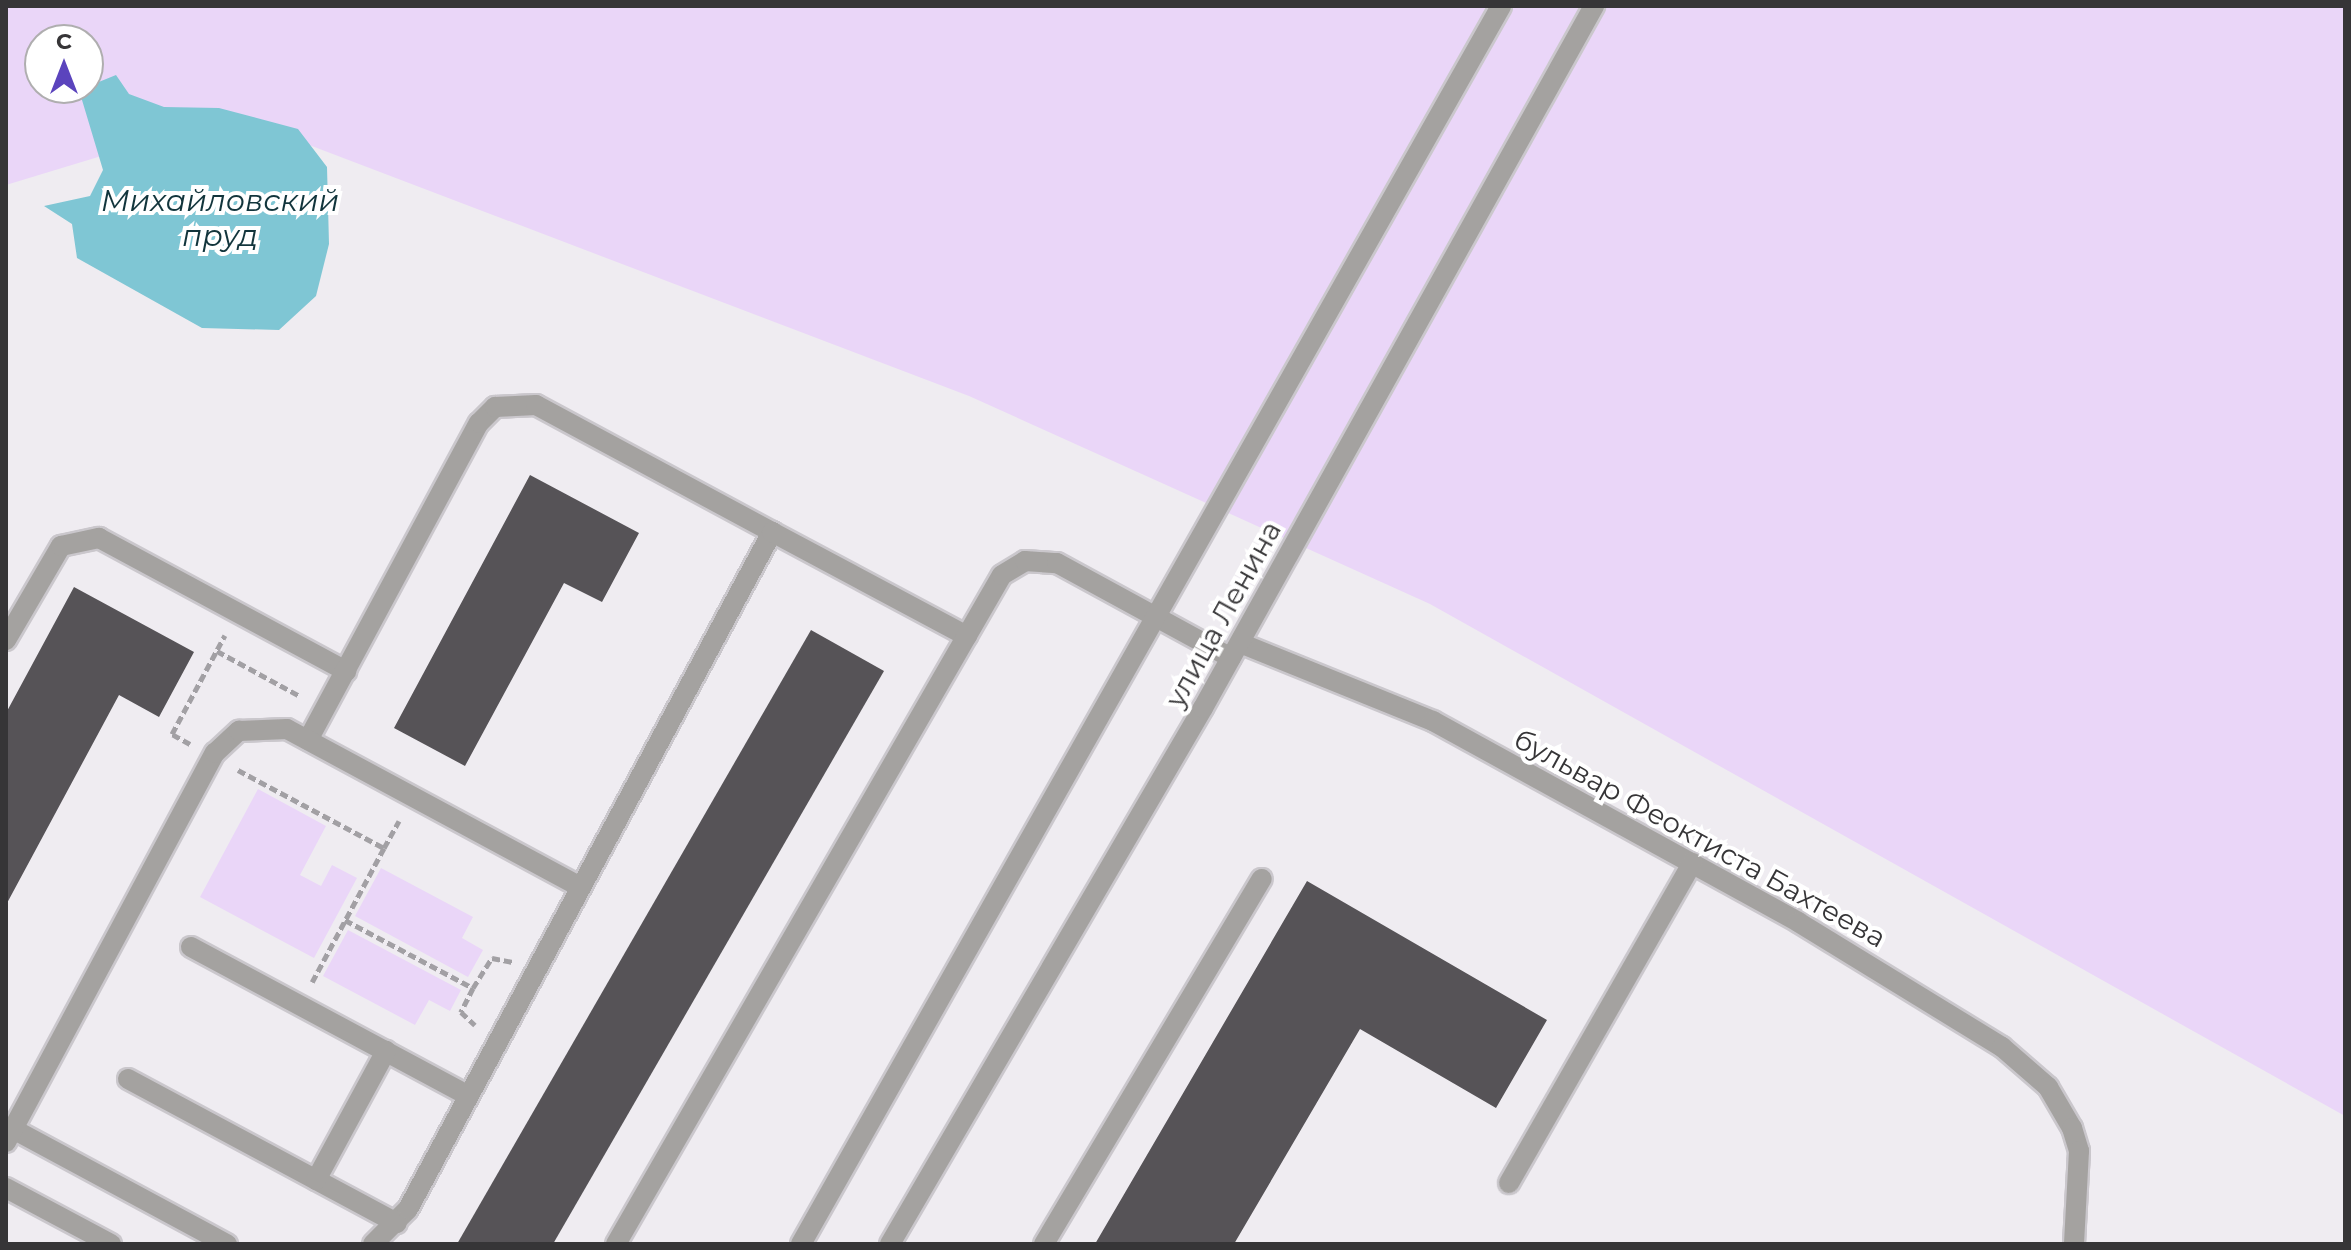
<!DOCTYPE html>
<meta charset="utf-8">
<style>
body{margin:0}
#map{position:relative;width:2351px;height:1250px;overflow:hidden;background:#efecf1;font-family:Montserrat,sans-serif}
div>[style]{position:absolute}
.green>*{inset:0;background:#ead6f8}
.water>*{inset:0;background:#7fc6d4}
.building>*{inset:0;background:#565357}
.path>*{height:5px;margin-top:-2.5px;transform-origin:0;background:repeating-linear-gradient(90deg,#a2a0a4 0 8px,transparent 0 12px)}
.roads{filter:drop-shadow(2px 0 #cac7cc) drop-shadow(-2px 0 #cac7cc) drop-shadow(0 2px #cac7cc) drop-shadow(0 -2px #cac7cc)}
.minor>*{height:20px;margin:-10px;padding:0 10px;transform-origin:10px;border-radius:10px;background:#a4a2a0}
span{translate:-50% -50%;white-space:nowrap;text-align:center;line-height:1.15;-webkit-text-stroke:8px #fff;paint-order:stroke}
.street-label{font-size:28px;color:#363537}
.water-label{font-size:30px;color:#12353c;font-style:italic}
.frame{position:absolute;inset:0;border:8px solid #363537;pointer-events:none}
.north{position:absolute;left:24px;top:24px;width:80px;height:80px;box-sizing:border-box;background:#fff;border:2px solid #afaeaf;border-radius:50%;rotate:0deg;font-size:22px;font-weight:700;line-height:32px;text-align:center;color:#363537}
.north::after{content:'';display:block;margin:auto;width:28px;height:36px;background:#5b44bd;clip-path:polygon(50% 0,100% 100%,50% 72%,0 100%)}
</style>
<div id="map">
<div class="green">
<i style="clip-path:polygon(evenodd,6px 6px,2345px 6px,2345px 1116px,1430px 604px,969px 396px,233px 116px,6px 185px,6px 6px,40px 40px,88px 40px,88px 88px,40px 88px,40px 40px)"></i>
<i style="clip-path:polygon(258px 789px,326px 826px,300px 875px,321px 886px,332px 865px,357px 878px,314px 958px,200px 897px)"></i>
<i style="clip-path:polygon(381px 868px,473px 917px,462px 938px,483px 950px,468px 977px,355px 916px)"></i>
<i style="clip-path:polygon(348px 930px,461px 990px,450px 1011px,429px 1000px,415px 1025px,323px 976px)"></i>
</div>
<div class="water">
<i style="clip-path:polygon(116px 75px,129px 94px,164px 107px,219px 108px,298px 129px,327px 167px,329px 244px,316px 296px,279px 330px,202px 328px,77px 258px,72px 224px,44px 206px,90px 196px,103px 170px,79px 90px)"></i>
</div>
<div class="building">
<i style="clip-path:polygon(530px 475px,639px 533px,602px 602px,564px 583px,465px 766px,394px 728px)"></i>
<i style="clip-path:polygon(74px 587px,194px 652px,159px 717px,119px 695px,6px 905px,6px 713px)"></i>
<i style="clip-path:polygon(811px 630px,884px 671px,553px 1244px,457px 1244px)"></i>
<i style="clip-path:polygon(1307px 881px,1547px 1020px,1496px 1108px,1360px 1029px,1234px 1244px,1095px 1244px)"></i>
</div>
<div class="path">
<i style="left:217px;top:651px;width:94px;rotate:28.5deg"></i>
<i style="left:190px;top:744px;width:21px;rotate:-151deg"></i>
<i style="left:172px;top:734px;width:112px;rotate:-61.8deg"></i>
<i style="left:238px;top:770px;width:166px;rotate:28.1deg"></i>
<i style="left:384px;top:848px;width:152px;rotate:118.2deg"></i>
<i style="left:384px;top:848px;width:31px;rotate:-61deg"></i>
<i style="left:345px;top:920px;width:145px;rotate:28deg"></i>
<i style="left:473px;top:988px;width:27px;rotate:117deg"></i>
<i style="left:461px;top:1012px;width:19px;rotate:43deg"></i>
<i style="left:473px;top:988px;width:36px;rotate:-58deg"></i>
<i style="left:492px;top:958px;width:21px;rotate:11deg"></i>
</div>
<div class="roads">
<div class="minor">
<i style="left:6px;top:640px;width:109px;rotate:-59.7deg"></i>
<i style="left:61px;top:546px;width:39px;rotate:-12deg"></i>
<i style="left:99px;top:538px;width:281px;rotate:28.3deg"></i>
<i style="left:1240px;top:643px;width:208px;rotate:22deg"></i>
<i style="left:1433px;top:721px;width:417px;rotate:28.8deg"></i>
<i style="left:1798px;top:922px;width:239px;rotate:31.5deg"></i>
<i style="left:2002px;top:1047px;width:61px;rotate:41deg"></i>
<i style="left:2048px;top:1087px;width:48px;rotate:59.7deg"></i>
<i style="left:2072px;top:1128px;width:24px;rotate:73deg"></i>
<i style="left:2079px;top:1151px;width:93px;rotate:93.1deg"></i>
<i style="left:308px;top:740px;width:360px;rotate:-61.7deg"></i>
<i style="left:479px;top:423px;width:23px;rotate:-45deg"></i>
<i style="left:495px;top:407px;width:41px;rotate:-2.8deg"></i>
<i style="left:536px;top:405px;width:268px;rotate:28.3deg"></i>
<i style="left:191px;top:947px;width:315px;rotate:28.2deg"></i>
<i style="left:128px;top:1079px;width:305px;rotate:28.2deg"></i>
<i style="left:13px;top:1129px;width:243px;rotate:28.3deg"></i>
<i style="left:6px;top:1142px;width:442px;rotate:-61.8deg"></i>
<i style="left:215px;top:753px;width:33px;rotate:-43deg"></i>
<i style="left:239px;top:731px;width:48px;rotate:-2.4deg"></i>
<i style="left:287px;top:729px;width:334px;rotate:28.3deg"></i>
<i style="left:316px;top:1180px;width:147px;rotate:-61.5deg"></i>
<i style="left:1509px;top:1183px;width:369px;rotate:-60.2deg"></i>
<i style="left:6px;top:1188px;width:119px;rotate:28.1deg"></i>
<i style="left:373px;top:1244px;width:49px;rotate:-45deg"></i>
<i style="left:408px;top:1209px;width:769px;rotate:-61.73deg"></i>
<i style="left:772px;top:532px;width:221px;rotate:28.1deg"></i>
<i style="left:616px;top:1244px;width:772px;rotate:-60.02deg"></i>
<i style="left:1002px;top:575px;width:27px;rotate:-31deg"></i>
<i style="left:1025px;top:561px;width:32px;rotate:4deg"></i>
<i style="left:1057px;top:563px;width:198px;rotate:28.6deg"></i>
<i style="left:801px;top:1244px;width:1422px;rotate:-60.51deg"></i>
<i style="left:890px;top:1244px;width:621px;rotate:-59.72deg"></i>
<i style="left:1203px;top:708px;width:804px;rotate:-60.88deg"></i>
<i style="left:1044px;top:1244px;width:425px;rotate:-59.2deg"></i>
</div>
</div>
<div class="street-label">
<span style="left:1223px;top:614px;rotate:-61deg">улица Ленина</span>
<span style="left:1700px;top:838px;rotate:29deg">бульвар Феоктиста Бахтеева</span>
</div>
<div class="water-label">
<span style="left:220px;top:218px">Михайловский<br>пруд</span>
</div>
<div class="frame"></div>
<div class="north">С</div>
</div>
